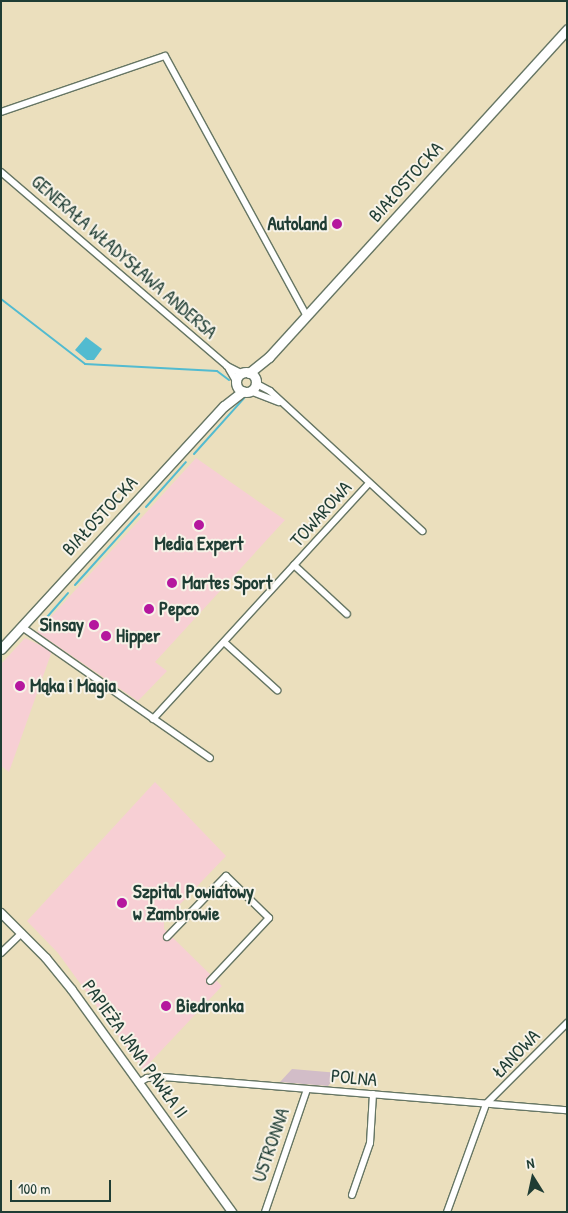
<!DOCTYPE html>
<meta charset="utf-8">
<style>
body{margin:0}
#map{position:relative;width:568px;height:1213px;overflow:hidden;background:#ebdfbd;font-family:"Patrick Hand",sans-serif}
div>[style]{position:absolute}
.built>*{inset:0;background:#f7cfd4}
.industrial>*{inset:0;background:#d2bdc8}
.water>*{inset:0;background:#52bbd0}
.stream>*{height:2px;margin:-1px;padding:0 1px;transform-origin:1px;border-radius:1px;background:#52bbd0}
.roads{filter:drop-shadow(1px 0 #667664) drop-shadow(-1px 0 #667664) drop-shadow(0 1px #667664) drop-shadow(0 -1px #667664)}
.minor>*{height:6px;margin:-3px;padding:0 3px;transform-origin:3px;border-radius:3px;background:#fff}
.tertiary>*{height:8px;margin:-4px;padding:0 4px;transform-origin:4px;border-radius:4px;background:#fff}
.secondary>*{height:9px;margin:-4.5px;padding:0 4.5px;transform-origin:4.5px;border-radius:4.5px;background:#fff}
.secondary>.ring{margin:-4.5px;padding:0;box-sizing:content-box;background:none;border:9px solid #fff;border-radius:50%}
.dots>*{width:14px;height:14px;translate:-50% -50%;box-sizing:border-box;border:2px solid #f7f3e8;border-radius:50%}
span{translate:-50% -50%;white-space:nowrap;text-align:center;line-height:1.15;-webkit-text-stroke:4px #f7f3e8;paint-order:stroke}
.street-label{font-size:19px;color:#1f3d34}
.poi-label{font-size:19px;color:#1f3d34;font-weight:700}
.right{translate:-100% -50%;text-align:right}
.left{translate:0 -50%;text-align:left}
.frame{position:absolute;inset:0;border:2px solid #1f3d34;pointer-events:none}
.north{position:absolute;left:508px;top:1153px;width:50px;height:50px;-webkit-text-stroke:4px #f7f3e8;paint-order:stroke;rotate:350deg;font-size:14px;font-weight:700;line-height:20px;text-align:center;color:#1f3d34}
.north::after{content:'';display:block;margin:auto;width:18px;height:22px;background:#1f3d34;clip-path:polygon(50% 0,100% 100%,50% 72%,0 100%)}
.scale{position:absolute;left:10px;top:1180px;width:101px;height:22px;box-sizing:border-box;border:2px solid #1f3d34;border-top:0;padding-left:6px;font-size:15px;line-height:18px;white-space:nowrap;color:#1f3d34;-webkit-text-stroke:4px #f7f3e8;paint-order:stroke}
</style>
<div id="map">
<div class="built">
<i style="clip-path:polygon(196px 458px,285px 520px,155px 662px,167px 671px,138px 701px,37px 632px)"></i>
<i style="clip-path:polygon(25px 638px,52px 651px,9px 772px,1px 766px,1px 664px)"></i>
<i style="clip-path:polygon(155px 782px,226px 856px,164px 921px,164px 929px,222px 986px,143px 1070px,58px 953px,27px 921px)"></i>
</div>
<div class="industrial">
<i style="clip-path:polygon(292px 1069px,339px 1073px,328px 1086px,280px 1082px)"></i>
</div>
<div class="water">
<i style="clip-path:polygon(86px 337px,102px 349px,94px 360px,87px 360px,75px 350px)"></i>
</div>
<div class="stream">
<i style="left:1px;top:299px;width:106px;rotate:37.7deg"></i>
<i style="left:85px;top:364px;width:132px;rotate:3deg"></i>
<i style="left:217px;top:371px;width:15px;rotate:37deg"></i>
<i style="left:194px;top:454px;width:79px;rotate:-48.1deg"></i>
<i style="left:146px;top:507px;width:60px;rotate:-48.4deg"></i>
<i style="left:75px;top:585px;width:96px;rotate:-48deg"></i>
<i style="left:41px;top:624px;width:41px;rotate:-48.9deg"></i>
</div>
<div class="roads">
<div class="minor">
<i style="left:1px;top:112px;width:173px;rotate:-18.9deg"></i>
<i style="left:165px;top:56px;width:295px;rotate:61.4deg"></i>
<i style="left:1px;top:172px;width:298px;rotate:40.6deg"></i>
<i style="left:227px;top:366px;width:16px;rotate:27deg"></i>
<i style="left:229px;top:369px;width:14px;rotate:60deg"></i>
<i style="left:255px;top:383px;width:17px;rotate:28deg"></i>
<i style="left:270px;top:391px;width:207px;rotate:42.6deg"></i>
<i style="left:250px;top:391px;width:31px;rotate:21deg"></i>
<i style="left:294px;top:565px;width:72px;rotate:42.8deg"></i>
<i style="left:22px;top:627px;width:229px;rotate:34.9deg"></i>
<i style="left:224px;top:642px;width:72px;rotate:42.2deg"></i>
<i style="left:153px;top:719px;width:320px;rotate:-47.5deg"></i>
<i style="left:167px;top:937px;width:85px;rotate:-46deg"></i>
<i style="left:226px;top:876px;width:60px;rotate:44.3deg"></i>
<i style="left:269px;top:918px;width:86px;rotate:133.1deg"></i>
<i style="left:1px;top:953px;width:29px;rotate:-44deg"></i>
<i style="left:140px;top:1082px;width:8px;rotate:-30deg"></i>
<i style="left:147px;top:1078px;width:16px;rotate:-4deg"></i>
<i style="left:163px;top:1077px;width:405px;rotate:4.7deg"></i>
<i style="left:486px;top:1104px;width:115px;rotate:-45deg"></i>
<i style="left:352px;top:1195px;width:55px;rotate:-70.9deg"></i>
<i style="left:370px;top:1143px;width:49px;rotate:-86.5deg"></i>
<i style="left:265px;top:1212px;width:130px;rotate:-71.1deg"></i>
<i style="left:447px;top:1212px;width:115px;rotate:-70.1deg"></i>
</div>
<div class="tertiary">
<i style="left:1px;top:913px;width:64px;rotate:45deg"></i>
<i style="left:46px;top:958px;width:41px;rotate:50.9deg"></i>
<i style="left:72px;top:990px;width:274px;rotate:54.2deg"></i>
</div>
<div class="secondary">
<i class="ring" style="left:236px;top:372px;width:11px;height:11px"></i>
<i style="left:249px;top:373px;width:26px;rotate:-39deg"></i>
<i style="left:269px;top:357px;width:443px;rotate:-47.7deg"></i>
<i style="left:1px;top:649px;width:330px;rotate:-47.5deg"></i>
<i style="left:224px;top:406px;width:24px;rotate:-38deg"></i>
</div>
</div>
<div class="dots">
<i style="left:337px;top:224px;background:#b5179e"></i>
<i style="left:199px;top:525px;background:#b5179e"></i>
<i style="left:172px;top:583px;background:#b5179e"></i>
<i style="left:149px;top:609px;background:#b5179e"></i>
<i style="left:94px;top:625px;background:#b5179e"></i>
<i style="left:106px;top:636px;background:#b5179e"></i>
<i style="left:20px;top:686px;background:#b5179e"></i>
<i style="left:122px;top:903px;background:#b5179e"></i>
<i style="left:166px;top:1006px;background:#b5179e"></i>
</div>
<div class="street-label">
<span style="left:406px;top:182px;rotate:-48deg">BIAŁOSTOCKA</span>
<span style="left:124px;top:257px;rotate:41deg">GENERAŁA WŁADYSŁAWA ANDERSA</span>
<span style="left:321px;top:514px;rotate:-48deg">TOWAROWA</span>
<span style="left:100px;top:516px;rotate:-47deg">BIAŁOSTOCKA</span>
<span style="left:135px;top:1049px;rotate:54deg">PAPIEŻA JANA PAWŁA II</span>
<span style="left:516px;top:1054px;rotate:-46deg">ŁANOWA</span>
<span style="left:354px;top:1078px;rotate:5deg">POLNA</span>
<span style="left:271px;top:1145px;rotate:-71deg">USTRONNA</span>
</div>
<div class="poi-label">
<span class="right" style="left:327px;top:224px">Autoland</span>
<span style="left:199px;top:544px">Media Expert</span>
<span class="left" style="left:182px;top:583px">Martes Sport</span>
<span class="left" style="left:159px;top:609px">Pepco</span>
<span class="right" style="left:84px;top:625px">Sinsay</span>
<span class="left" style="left:116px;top:636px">Hipper</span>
<span class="left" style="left:30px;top:686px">Mąka i Magia</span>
<span class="left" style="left:133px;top:903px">Szpital Powiatowy<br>w Zambrowie</span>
<span class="left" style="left:176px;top:1006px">Biedronka</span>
</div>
<div class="frame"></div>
<div class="north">N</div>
<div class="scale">100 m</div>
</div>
